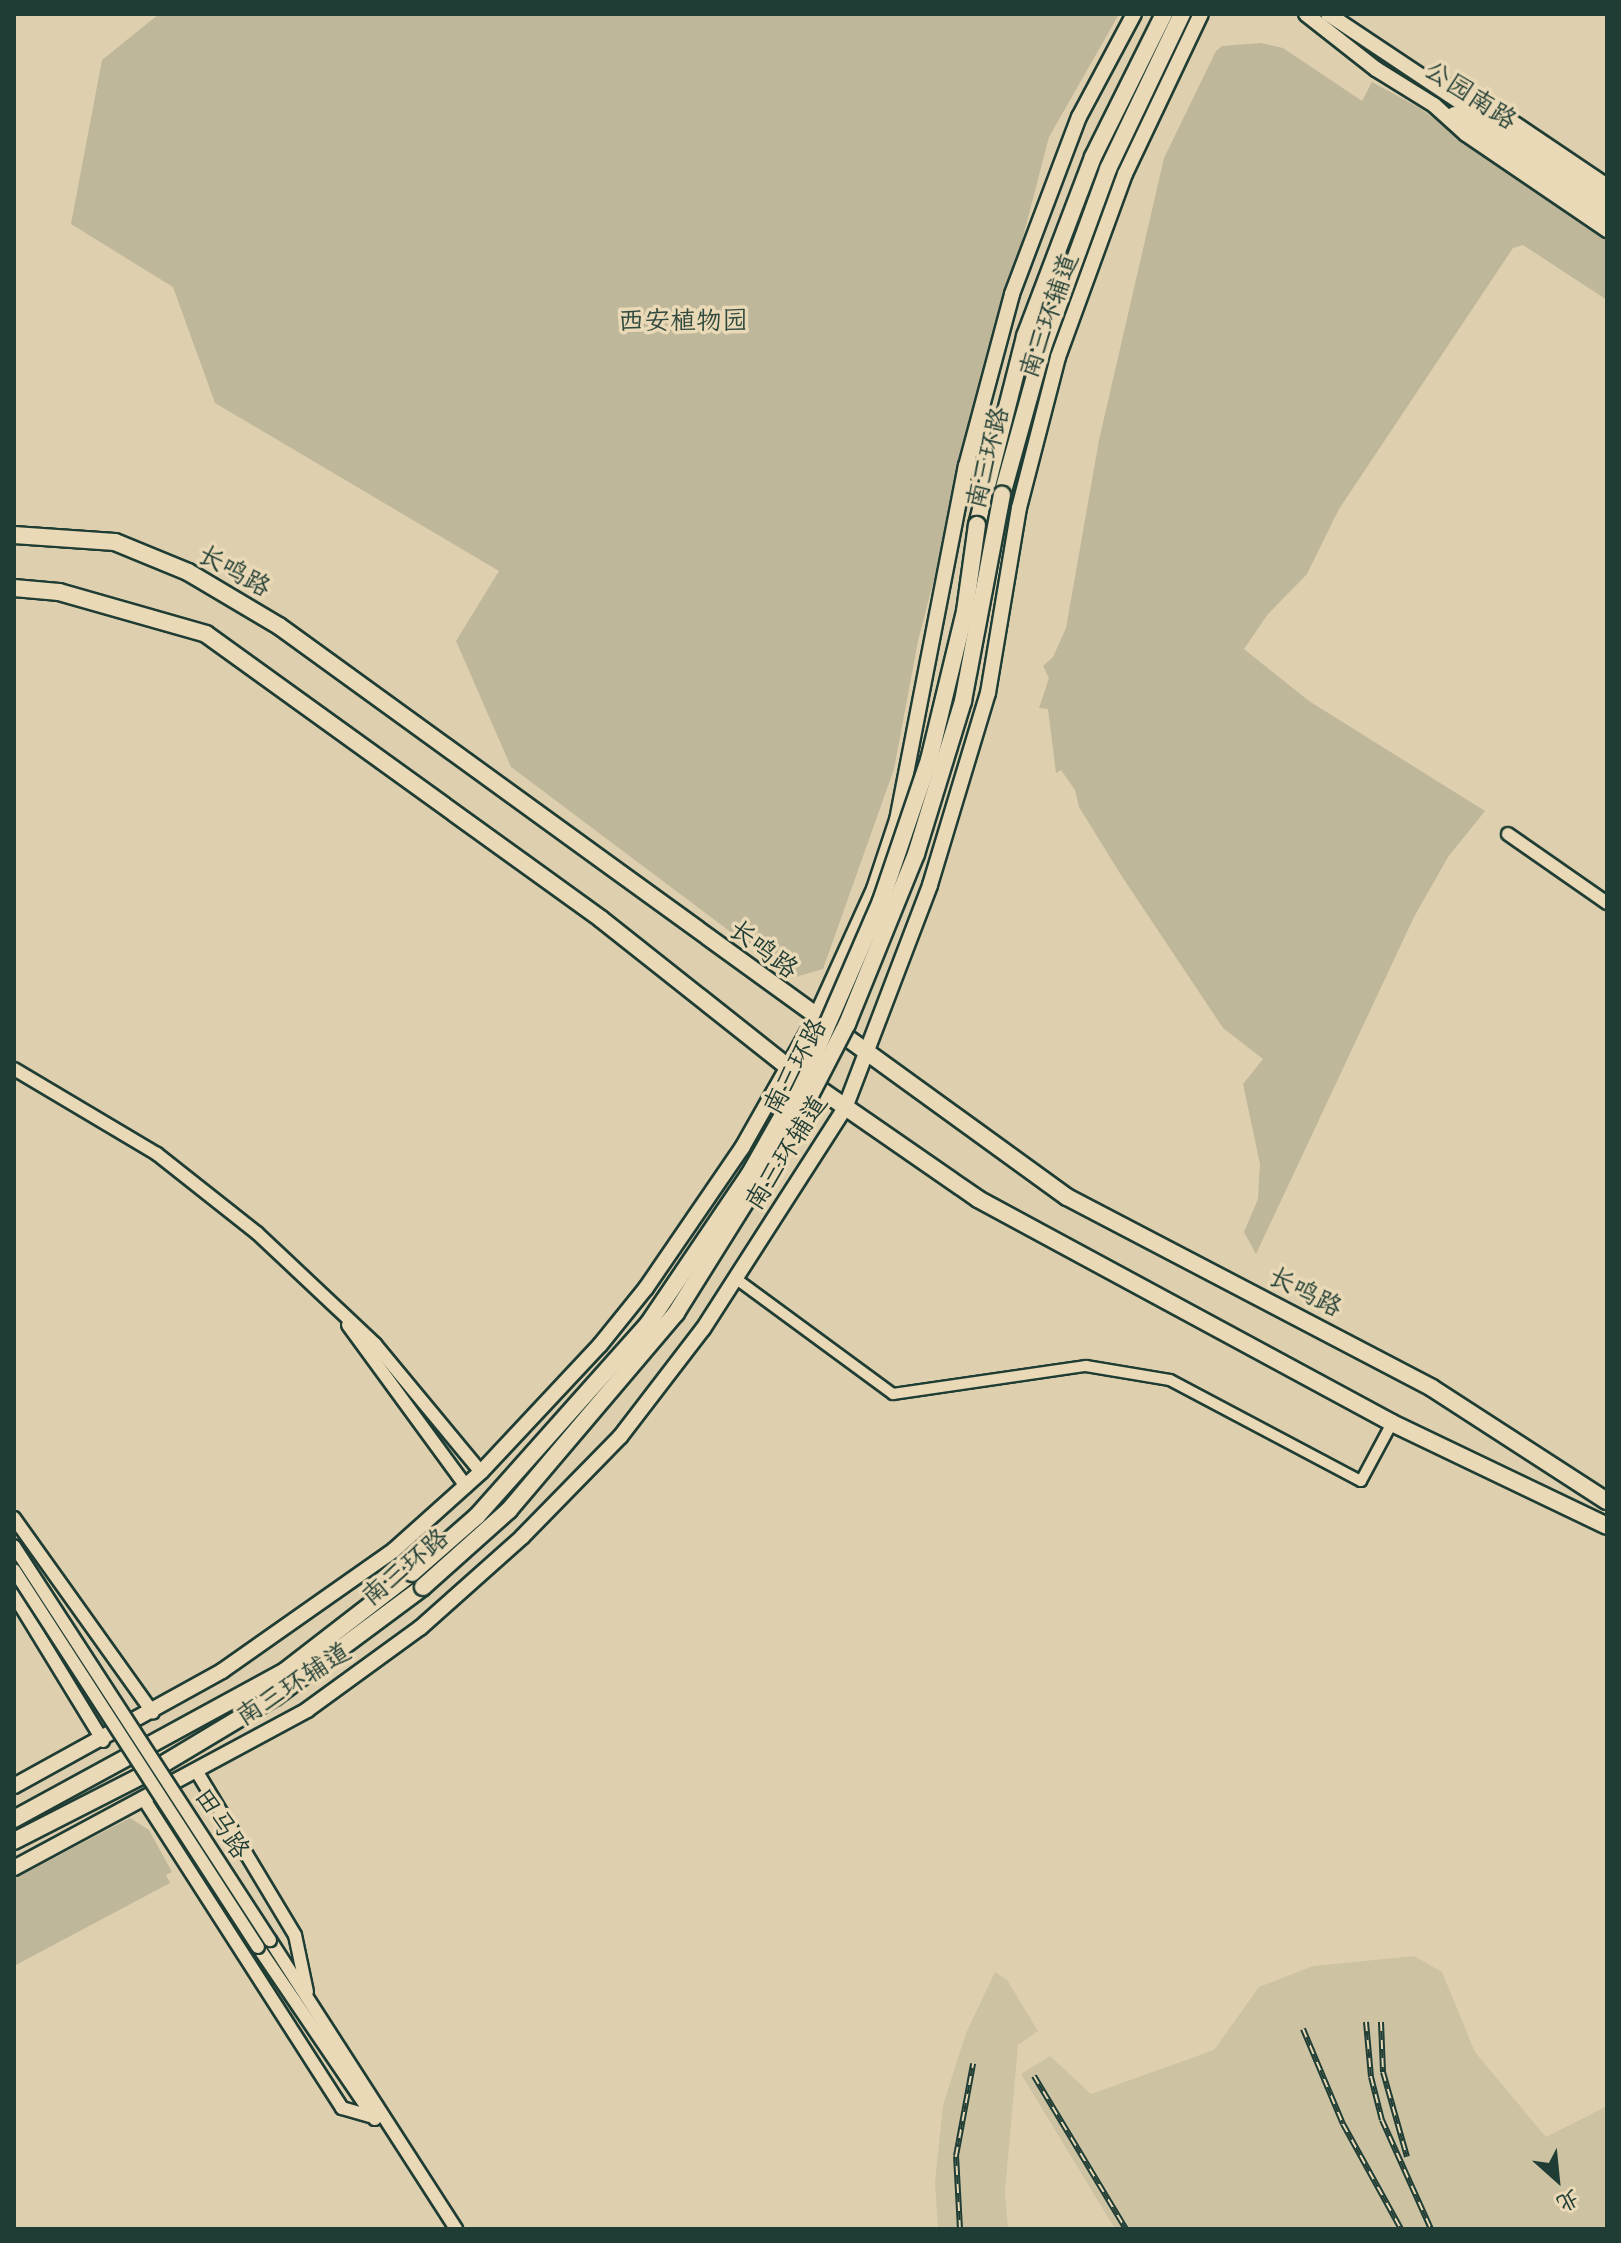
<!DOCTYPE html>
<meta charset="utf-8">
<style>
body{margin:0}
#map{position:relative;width:1621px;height:2243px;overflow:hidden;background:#ded0ae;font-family:Pangolin,"LXGW WenKai TC",sans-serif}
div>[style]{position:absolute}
.built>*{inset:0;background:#cdc3a3}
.green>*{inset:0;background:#beb79a}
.roads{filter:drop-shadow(2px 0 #1f3d34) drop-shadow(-2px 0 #1f3d34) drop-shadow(0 2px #1f3d34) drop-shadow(0 -2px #1f3d34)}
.minor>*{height:10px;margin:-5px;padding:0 5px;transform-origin:5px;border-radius:5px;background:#ead9b6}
.tertiary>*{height:12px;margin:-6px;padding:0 6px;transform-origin:6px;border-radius:6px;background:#ead9b6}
.secondary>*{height:14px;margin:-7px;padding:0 7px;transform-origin:7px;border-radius:7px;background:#ead9b6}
.primary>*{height:16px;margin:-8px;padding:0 8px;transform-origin:8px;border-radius:8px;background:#ead9b6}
.trunk>*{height:16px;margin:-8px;padding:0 8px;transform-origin:8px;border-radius:8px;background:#ead9b6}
.rail>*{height:6px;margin-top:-3px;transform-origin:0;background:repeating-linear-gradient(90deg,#ead9b6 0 9px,#1f3d34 0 18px);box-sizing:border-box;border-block:2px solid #1f3d34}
.bridges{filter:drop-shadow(2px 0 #1f3d34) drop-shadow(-2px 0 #1f3d34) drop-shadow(0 2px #1f3d34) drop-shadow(0 -2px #1f3d34)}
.tertiary-bridge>*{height:12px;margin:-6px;padding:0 6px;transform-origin:6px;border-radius:6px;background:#ead9b6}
.trunk-bridge>*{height:16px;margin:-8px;padding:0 8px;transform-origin:8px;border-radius:8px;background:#ead9b6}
span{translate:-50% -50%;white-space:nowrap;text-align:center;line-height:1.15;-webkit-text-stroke:7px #ead9b6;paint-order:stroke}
.street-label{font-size:26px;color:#1f3d34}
.park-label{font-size:26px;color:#2f493e}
.frame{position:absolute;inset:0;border:16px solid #1f3d34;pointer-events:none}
.north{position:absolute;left:1517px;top:2139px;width:80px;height:80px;-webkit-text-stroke:6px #ead9b6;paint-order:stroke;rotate:153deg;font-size:22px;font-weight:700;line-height:32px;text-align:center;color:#1f3d34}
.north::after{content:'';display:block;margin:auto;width:28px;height:36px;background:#1f3d34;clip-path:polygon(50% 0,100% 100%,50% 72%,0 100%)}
</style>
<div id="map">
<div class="built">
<i style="clip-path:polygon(1414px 1956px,1442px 1972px,1475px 2052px,1546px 2137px,1607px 2106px,1607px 2229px,1115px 2229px,1021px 2074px,1050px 2056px,1091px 2094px,1214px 2050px,1259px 1987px,1313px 1966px)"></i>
<i style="clip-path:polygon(995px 1972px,1007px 1980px,1038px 2031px,1018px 2045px,1005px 2192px,1008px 2229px,938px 2229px,935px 2182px,943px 2105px,966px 2033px)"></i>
</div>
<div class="green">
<i style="clip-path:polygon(159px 14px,1119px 14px,1049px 137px,918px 641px,894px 769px,823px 969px,792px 978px,511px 767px,456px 641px,499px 571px,215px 403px,173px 287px,71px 224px,102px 60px)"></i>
<i style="clip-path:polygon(1261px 43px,1283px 48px,1362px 101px,1372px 82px,1418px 107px,1607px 239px,1607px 300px,1523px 245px,1513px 248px,1339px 509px,1307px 574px,1268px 614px,1244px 649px,1309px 701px,1485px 811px,1448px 857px,1414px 917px,1256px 1254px,1244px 1232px,1258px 1199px,1260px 1164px,1243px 1084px,1263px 1059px,1223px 1028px,1121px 875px,1079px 807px,1075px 790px,1061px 770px,1056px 773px,1048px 709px,1039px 708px,1049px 678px,1043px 666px,1053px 657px,1066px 628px,1099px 440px,1164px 158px,1216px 51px,1222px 46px)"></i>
<i style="clip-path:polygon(130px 1818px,149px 1830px,172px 1872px,166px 1875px,170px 1883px,14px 1966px,14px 1879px)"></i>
</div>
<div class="roads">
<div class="minor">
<i style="left:735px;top:1278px;width:196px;rotate:36.3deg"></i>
<i style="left:893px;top:1394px;width:195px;rotate:-8.3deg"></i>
<i style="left:1086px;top:1366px;width:85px;rotate:9.5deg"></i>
<i style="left:1170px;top:1380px;width:216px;rotate:27.9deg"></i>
<i style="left:1361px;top:1481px;width:66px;rotate:-61.9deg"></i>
</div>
<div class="tertiary">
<i style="left:1508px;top:834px;width:121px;rotate:34.9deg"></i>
<i style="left:14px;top:1069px;width:166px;rotate:30.7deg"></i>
<i style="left:157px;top:1154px;width:127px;rotate:38.3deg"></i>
<i style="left:257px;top:1233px;width:162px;rotate:43.2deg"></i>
<i style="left:375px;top:1344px;width:166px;rotate:50.4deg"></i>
<i style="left:348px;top:1325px;width:200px;rotate:53.8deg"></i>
<i style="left:14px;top:1518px;width:239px;rotate:54.5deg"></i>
<i style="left:14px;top:1595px;width:171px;rotate:58.6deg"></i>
<i style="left:197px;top:1772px;width:190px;rotate:59deg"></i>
<i style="left:295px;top:1935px;width:58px;rotate:78.1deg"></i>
<i style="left:145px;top:1801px;width:365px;rotate:57.3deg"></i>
<i style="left:342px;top:2108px;width:29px;rotate:16deg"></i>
<i style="left:270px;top:1940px;width:344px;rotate:57.2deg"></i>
<i style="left:258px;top:1947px;width:208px;rotate:55.8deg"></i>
</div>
<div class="secondary">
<i style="left:1306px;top:14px;width:89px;rotate:38.2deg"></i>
<i style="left:1376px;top:69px;width:68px;rotate:31.8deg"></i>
<i style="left:1434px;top:105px;width:43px;rotate:42.2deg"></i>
<i style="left:1466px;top:134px;width:171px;rotate:34.2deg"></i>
<i style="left:1328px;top:14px;width:335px;rotate:33.7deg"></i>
<i style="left:1445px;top:85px;width:36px;rotate:23deg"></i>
<i style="left:1478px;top:99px;width:156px;rotate:34deg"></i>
<i style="left:1454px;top:114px;width:184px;rotate:33.7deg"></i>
<i style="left:14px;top:1786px;width:238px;rotate:-28.9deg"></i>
<i style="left:222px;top:1671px;width:210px;rotate:-35.1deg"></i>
<i style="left:394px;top:1550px;width:117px;rotate:-41.9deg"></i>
<i style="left:481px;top:1472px;width:174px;rotate:-46.9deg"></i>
<i style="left:600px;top:1345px;width:73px;rotate:-51.1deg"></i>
<i style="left:646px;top:1288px;width:170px;rotate:-55.6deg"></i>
<i style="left:742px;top:1148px;width:148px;rotate:-60.5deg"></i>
<i style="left:815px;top:1019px;width:143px;rotate:-65.6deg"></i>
<i style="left:874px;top:889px;width:73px;rotate:-71.6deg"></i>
<i style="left:897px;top:820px;width:361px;rotate:-79deg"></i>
<i style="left:966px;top:466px;width:178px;rotate:-75deg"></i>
<i style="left:1012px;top:294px;width:189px;rotate:-69.3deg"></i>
<i style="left:1079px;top:117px;width:117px;rotate:-61.9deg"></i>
<i style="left:14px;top:1868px;width:333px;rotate:-28.3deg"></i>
<i style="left:307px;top:1710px;width:140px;rotate:-36deg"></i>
<i style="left:420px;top:1628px;width:137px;rotate:-41.7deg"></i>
<i style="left:522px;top:1537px;width:140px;rotate:-45.6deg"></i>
<i style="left:620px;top:1437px;width:136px;rotate:-52.5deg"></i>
<i style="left:703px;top:1329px;width:263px;rotate:-57.3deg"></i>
<i style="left:845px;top:1108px;width:239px;rotate:-69.1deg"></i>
<i style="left:930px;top:885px;width:201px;rotate:-73.2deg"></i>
<i style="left:988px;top:693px;width:188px;rotate:-80.5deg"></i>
<i style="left:1019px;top:508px;width:156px;rotate:-75.5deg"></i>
<i style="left:1058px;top:357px;width:195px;rotate:-69.9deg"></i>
<i style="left:1125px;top:174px;width:177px;rotate:-64.6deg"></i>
</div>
<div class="primary">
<i style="left:14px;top:535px;width:101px;rotate:4deg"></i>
<i style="left:115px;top:542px;width:79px;rotate:22.3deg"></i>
<i style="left:188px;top:572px;width:106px;rotate:30.7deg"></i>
<i style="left:279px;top:626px;width:973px;rotate:35.93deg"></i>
<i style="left:1067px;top:1197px;width:412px;rotate:27.6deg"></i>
<i style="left:1432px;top:1388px;width:208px;rotate:32.9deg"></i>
<i style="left:14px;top:588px;width:45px;rotate:5.1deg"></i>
<i style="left:59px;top:592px;width:153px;rotate:15.9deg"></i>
<i style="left:206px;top:634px;width:487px;rotate:35.8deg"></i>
<i style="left:601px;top:919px;width:240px;rotate:38.4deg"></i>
<i style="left:789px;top:1068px;width:230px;rotate:34.7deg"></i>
<i style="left:978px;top:1199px;width:471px;rotate:28.4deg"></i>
<i style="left:1392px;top:1423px;width:238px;rotate:25.6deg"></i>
</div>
<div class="trunk">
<i style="left:1002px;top:495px;width:154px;rotate:-74.5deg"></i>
<i style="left:1043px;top:347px;width:189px;rotate:-69.9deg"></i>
<i style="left:1108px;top:169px;width:172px;rotate:-64.5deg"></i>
<i style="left:977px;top:525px;width:195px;rotate:-75.7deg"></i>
<i style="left:1025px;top:336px;width:191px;rotate:-69.2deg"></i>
<i style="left:1093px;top:157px;width:160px;rotate:-63.6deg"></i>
<i style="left:14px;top:1819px;width:309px;rotate:-28.6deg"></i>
<i style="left:285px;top:1671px;width:160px;rotate:-37.7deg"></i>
<i style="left:14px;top:1841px;width:158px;rotate:-27.1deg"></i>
<i style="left:155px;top:1769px;width:140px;rotate:-31deg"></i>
<i style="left:275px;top:1697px;width:184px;rotate:-36.6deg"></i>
</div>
</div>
<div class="rail">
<i style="left:1366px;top:2022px;width:55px;rotate:84.8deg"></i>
<i style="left:1371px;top:2077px;width:44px;rotate:75.7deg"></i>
<i style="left:1382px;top:2120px;width:120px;rotate:65.8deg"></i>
<i style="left:1381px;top:2022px;width:50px;rotate:87.7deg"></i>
<i style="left:1383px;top:2072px;width:88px;rotate:74.2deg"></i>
<i style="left:1303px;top:2029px;width:103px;rotate:67.2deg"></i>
<i style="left:1343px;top:2124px;width:120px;rotate:61.1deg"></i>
<i style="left:1034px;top:2076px;width:179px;rotate:59deg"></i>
<i style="left:960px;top:2229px;width:73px;rotate:-93.1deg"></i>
<i style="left:956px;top:2156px;width:94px;rotate:-79.5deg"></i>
</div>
<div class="bridges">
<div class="tertiary-bridge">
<i style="left:14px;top:1546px;width:470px;rotate:57deg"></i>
<i style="left:14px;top:1570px;width:449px;rotate:57.1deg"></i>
</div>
<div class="trunk-bridge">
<i style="left:412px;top:1573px;width:86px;rotate:-41.2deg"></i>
<i style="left:477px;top:1516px;width:257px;rotate:-48.3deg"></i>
<i style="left:648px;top:1324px;width:180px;rotate:-55.9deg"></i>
<i style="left:749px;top:1175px;width:114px;rotate:-60.5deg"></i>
<i style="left:805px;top:1076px;width:191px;rotate:-66.5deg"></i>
<i style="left:881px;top:901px;width:149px;rotate:-71.2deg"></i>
<i style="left:929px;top:760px;width:153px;rotate:-76.4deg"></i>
<i style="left:965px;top:611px;width:87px;rotate:-82.1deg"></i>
<i style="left:423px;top:1587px;width:115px;rotate:-41.8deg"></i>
<i style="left:509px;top:1510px;width:258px;rotate:-49.7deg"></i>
<i style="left:676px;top:1313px;width:238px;rotate:-58deg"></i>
<i style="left:802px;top:1111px;width:98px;rotate:-62.7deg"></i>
<i style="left:847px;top:1024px;width:183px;rotate:-67.9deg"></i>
<i style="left:916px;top:854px;width:160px;rotate:-72.9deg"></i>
<i style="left:963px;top:701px;width:210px;rotate:-79.3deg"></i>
</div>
</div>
<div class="street-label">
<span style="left:1470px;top:96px;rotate:33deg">公园南路</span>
<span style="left:1050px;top:316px;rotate:-71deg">南三环辅道</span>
<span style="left:989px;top:458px;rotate:-76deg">南三环路</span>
<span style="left:234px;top:572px;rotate:29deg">长鸣路</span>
<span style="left:763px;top:950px;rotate:37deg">长鸣路</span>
<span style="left:796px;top:1067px;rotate:-62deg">南三环路</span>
<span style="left:787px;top:1153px;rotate:-58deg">南三环辅道</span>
<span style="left:1305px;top:1293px;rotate:27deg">长鸣路</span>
<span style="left:406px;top:1568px;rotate:-40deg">南三环路</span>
<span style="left:294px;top:1685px;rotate:-33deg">南三环辅道</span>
<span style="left:221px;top:1824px;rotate:57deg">田马路</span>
</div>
<div class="park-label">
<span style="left:683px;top:322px">西安植物园</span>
</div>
<div class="frame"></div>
<div class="north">北</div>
</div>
